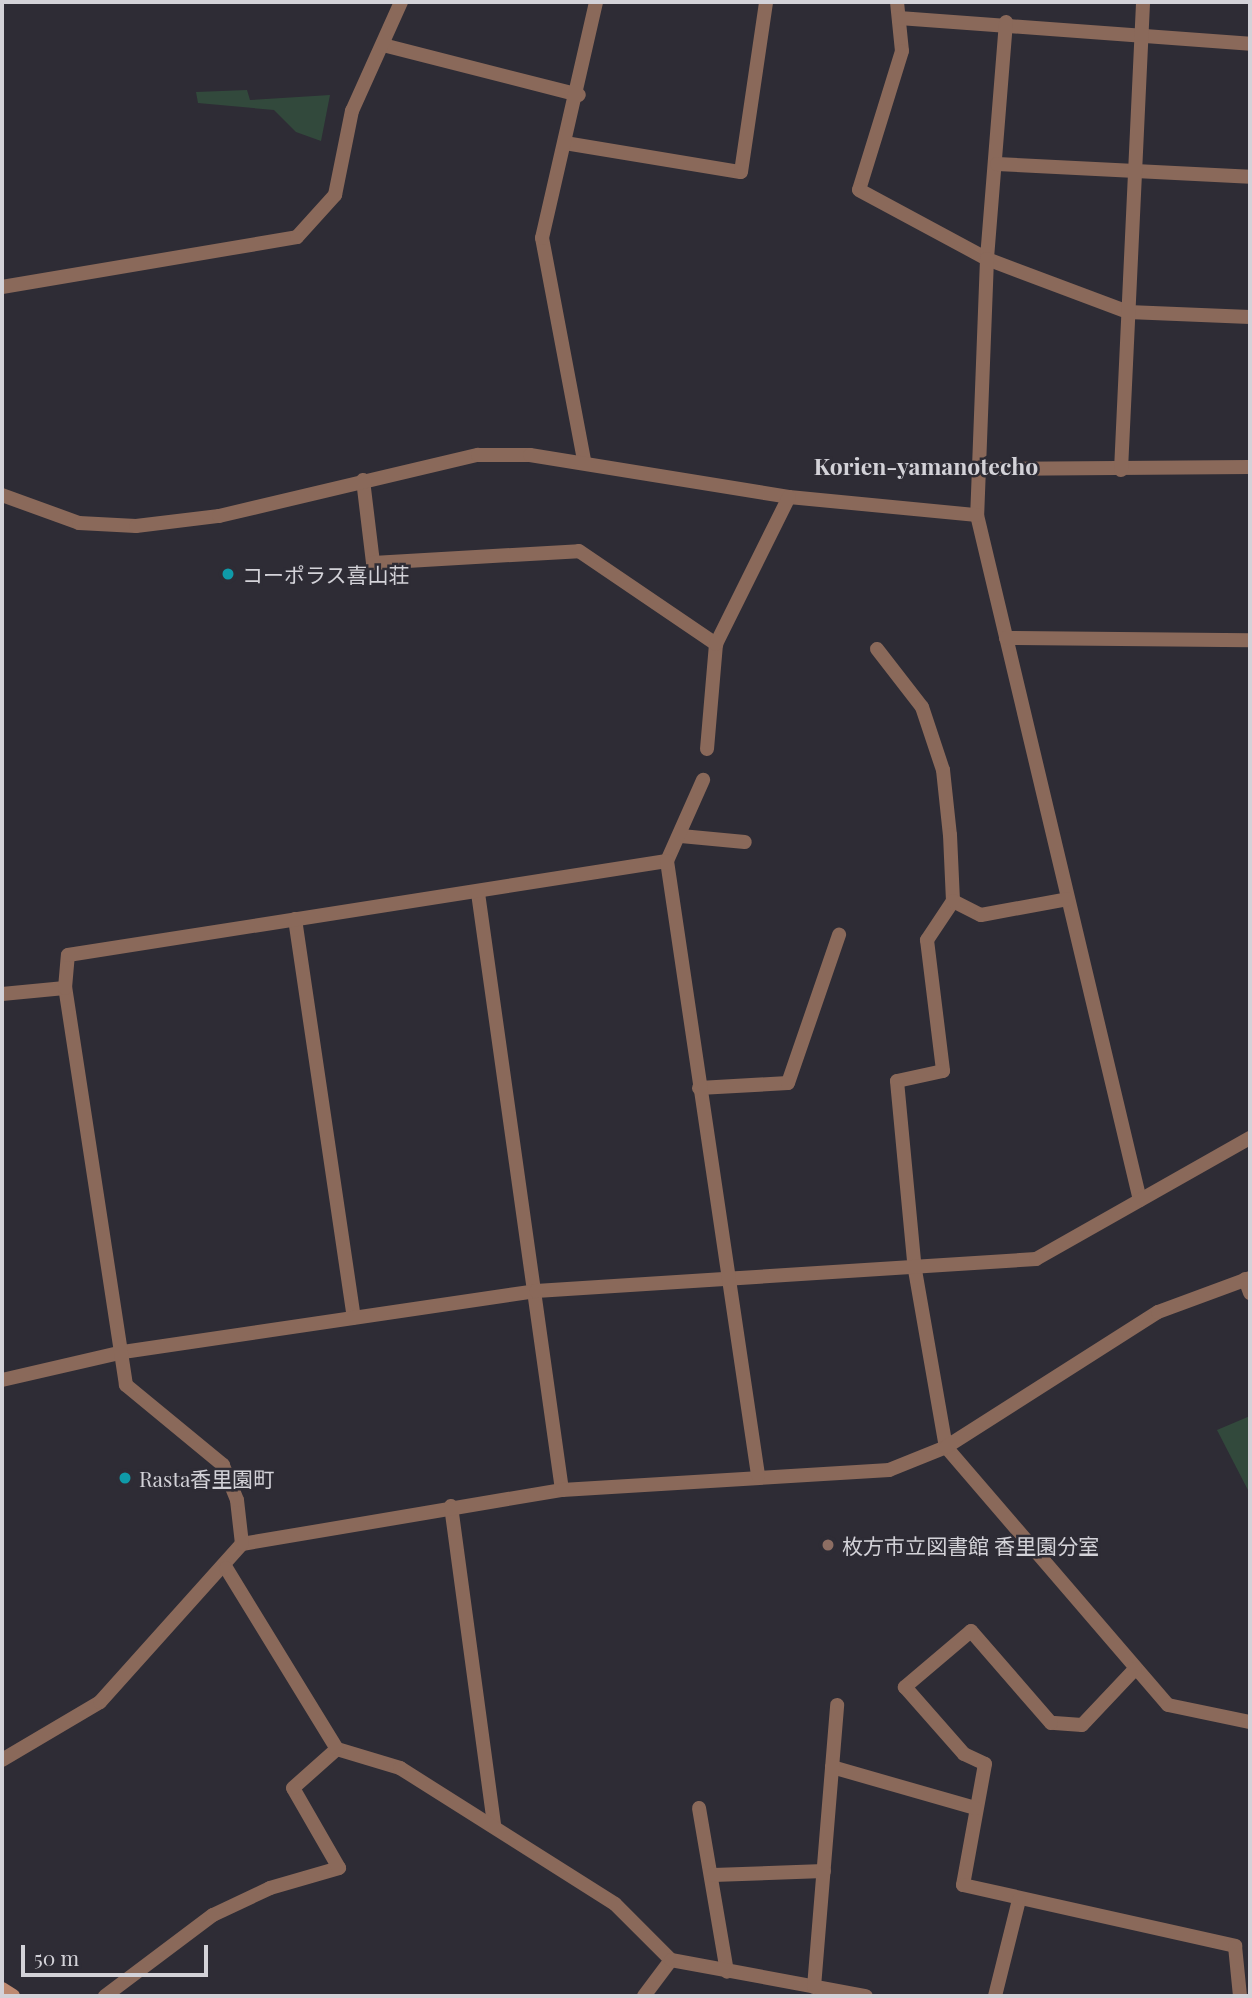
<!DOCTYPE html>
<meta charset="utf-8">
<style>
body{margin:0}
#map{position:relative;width:1252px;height:1998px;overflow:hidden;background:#2e2c35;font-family:"Playfair Display","Noto Sans JP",serif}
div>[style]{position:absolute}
.green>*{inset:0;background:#32493c}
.minor>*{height:14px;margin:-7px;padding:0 7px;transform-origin:7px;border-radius:7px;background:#8a695a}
.secondary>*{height:14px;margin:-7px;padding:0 7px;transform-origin:7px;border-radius:7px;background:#be8a71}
.dots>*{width:19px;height:19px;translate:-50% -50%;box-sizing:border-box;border:4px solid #2e2c35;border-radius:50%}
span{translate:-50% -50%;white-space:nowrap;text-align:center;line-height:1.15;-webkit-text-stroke:5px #2e2c35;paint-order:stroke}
.poi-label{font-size:21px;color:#d3d2d8}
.left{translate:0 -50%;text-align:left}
.neighbourhood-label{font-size:23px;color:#d3d2d8;font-weight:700}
.frame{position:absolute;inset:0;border:4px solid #d3d2d8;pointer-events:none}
.scale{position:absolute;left:21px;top:1945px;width:187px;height:32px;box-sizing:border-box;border:4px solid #d3d2d8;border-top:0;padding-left:9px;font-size:21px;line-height:24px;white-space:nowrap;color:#d3d2d8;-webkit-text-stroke:5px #2e2c35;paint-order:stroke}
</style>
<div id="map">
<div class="green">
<i style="clip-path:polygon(247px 90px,250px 100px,330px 95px,321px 141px,296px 132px,274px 110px,198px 103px,196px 92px)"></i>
<i style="clip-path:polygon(1250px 1416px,1250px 1494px,1217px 1430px)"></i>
</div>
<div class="minor">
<i style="left:897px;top:2px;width:49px;rotate:84.2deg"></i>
<i style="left:902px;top:51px;width:145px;rotate:107.2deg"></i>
<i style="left:859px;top:190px;width:145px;rotate:28.3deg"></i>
<i style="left:987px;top:259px;width:151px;rotate:20.6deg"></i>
<i style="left:1128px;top:312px;width:122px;rotate:2.3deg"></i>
<i style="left:899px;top:18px;width:352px;rotate:4.2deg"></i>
<i style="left:1006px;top:22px;width:238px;rotate:94.6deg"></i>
<i style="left:987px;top:259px;width:256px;rotate:92.2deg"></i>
<i style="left:977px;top:515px;width:704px;rotate:76.62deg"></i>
<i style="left:383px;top:45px;width:202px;rotate:14.3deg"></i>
<i style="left:565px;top:143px;width:178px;rotate:9.4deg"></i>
<i style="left:741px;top:172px;width:172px;rotate:-81.6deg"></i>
<i style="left:997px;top:164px;width:253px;rotate:2.9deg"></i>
<i style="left:2px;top:287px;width:299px;rotate:-9.6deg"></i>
<i style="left:297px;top:237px;width:57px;rotate:-47.9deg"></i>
<i style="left:335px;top:195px;width:86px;rotate:-78.6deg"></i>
<i style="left:352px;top:111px;width:120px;rotate:-65.8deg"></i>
<i style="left:584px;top:460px;width:226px;rotate:-100.7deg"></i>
<i style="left:542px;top:238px;width:242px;rotate:-77.1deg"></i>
<i style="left:979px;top:469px;width:271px;rotate:-0.4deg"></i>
<i style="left:1121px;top:470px;width:469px;rotate:-87.3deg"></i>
<i style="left:363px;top:480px;width:84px;rotate:83.1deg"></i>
<i style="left:373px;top:563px;width:206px;rotate:-3.3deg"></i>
<i style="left:579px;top:551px;width:166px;rotate:34.2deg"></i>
<i style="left:2px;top:495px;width:82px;rotate:20deg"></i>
<i style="left:79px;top:523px;width:57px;rotate:3deg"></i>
<i style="left:136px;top:526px;width:84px;rotate:-6.9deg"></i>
<i style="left:219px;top:516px;width:266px;rotate:-13.3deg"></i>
<i style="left:478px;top:455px;width:52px"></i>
<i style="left:530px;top:455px;width:262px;rotate:9.2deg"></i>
<i style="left:789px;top:497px;width:189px;rotate:5.5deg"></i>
<i style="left:1006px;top:638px;width:244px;rotate:0.5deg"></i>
<i style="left:877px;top:649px;width:73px;rotate:52.2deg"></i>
<i style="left:922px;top:707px;width:66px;rotate:71.6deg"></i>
<i style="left:943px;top:770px;width:65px;rotate:83.9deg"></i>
<i style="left:950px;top:835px;width:66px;rotate:87.4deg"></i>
<i style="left:953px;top:901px;width:47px;rotate:123.7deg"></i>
<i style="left:927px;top:940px;width:132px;rotate:83deg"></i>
<i style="left:943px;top:1071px;width:47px;rotate:167.7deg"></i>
<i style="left:897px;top:1081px;width:190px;rotate:84.6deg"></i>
<i style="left:915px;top:1270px;width:180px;rotate:80.1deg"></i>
<i style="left:946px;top:1447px;width:340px;rotate:49.3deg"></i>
<i style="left:1168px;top:1705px;width:84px;rotate:11.7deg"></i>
<i style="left:707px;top:749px;width:105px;rotate:-85.1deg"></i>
<i style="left:716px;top:644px;width:164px;rotate:-63.6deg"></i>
<i style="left:681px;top:836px;width:64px;rotate:5.4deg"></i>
<i style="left:667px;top:861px;width:89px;rotate:-66deg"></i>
<i style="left:478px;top:893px;width:603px;rotate:81.99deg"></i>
<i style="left:953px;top:901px;width:31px;rotate:27deg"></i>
<i style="left:981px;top:915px;width:88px;rotate:-10.4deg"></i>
<i style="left:295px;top:919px;width:403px;rotate:81.6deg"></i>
<i style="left:2px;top:994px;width:63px;rotate:-5.4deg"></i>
<i style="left:699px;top:1088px;width:89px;rotate:-3.2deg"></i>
<i style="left:788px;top:1083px;width:157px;rotate:-71deg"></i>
<i style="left:1245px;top:1279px;width:15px;rotate:70deg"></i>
<i style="left:2px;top:1380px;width:124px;rotate:-13deg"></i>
<i style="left:123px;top:1352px;width:417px;rotate:-8.4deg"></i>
<i style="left:536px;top:1291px;width:501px;rotate:-3.66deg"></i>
<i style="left:1036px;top:1259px;width:246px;rotate:-29.5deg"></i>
<i style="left:451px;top:1506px;width:321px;rotate:82.3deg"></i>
<i style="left:242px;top:1544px;width:325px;rotate:-9.6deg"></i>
<i style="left:562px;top:1490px;width:328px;rotate:-3.5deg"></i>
<i style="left:889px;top:1470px;width:61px;rotate:-22deg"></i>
<i style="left:946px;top:1447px;width:251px;rotate:-32.5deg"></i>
<i style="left:1158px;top:1312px;width:98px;rotate:-20.3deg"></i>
<i style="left:1135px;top:1669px;width:77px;rotate:133.4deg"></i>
<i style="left:1082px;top:1725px;width:31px;rotate:-176deg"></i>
<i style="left:1051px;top:1723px;width:122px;rotate:-131deg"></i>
<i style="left:971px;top:1631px;width:87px;rotate:139.7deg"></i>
<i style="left:905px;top:1687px;width:89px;rotate:48.6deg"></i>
<i style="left:964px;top:1754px;width:23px;rotate:25deg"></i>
<i style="left:985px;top:1764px;width:123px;rotate:100.3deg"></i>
<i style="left:963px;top:1885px;width:279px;rotate:12.6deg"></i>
<i style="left:1235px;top:1946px;width:50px;rotate:84.3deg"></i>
<i style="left:337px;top:1749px;width:66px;rotate:16.8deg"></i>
<i style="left:400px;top:1768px;width:254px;rotate:32.3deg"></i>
<i style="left:615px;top:1904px;width:79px;rotate:45deg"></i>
<i style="left:671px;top:1960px;width:45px;rotate:126.9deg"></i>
<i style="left:2px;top:1760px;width:114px;rotate:-30.6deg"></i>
<i style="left:100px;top:1702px;width:212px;rotate:-48.1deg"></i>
<i style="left:242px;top:1544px;width:44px;rotate:-96.5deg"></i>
<i style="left:237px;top:1500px;width:38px;rotate:-112deg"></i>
<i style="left:223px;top:1465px;width:126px;rotate:-140.5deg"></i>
<i style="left:126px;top:1385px;width:402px;rotate:-98.7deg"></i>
<i style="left:65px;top:988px;width:33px;rotate:-85deg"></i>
<i style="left:68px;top:955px;width:606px;rotate:-8.92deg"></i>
<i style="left:667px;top:861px;width:621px;rotate:81.57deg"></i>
<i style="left:832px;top:1767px;width:149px;rotate:16deg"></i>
<i style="left:699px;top:1808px;width:166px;rotate:80.3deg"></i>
<i style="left:713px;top:1875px;width:111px;rotate:-2.1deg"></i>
<i style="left:671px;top:1960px;width:198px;rotate:10.5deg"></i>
<i style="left:814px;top:1987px;width:283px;rotate:-85.3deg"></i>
<i style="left:105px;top:1996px;width:135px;rotate:-36.9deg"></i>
<i style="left:213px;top:1915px;width:63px;rotate:-25.3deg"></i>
<i style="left:270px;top:1888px;width:72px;rotate:-16.2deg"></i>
<i style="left:339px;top:1868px;width:92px;rotate:-119.9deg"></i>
<i style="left:293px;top:1788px;width:59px;rotate:-41.6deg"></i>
<i style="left:337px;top:1749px;width:212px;rotate:-121.5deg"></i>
<i style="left:995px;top:1996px;width:99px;rotate:-76deg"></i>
</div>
<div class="secondary">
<i style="left:2px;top:1989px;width:13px;rotate:32deg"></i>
</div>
<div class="dots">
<i style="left:228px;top:574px;background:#0f9aa8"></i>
<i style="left:125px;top:1478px;background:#0f9aa8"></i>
<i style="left:828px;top:1545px;background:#8d6e63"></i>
</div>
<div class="poi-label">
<span class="left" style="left:242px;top:574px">コーポラス喜山荘</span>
<span class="left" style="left:139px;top:1478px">Rasta香里園町</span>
<span class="left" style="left:842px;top:1545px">枚方市立図書館 香里園分室</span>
</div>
<div class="neighbourhood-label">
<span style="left:926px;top:466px">Korien-yamanotecho</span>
</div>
<div class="frame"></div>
<div class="scale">50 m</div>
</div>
